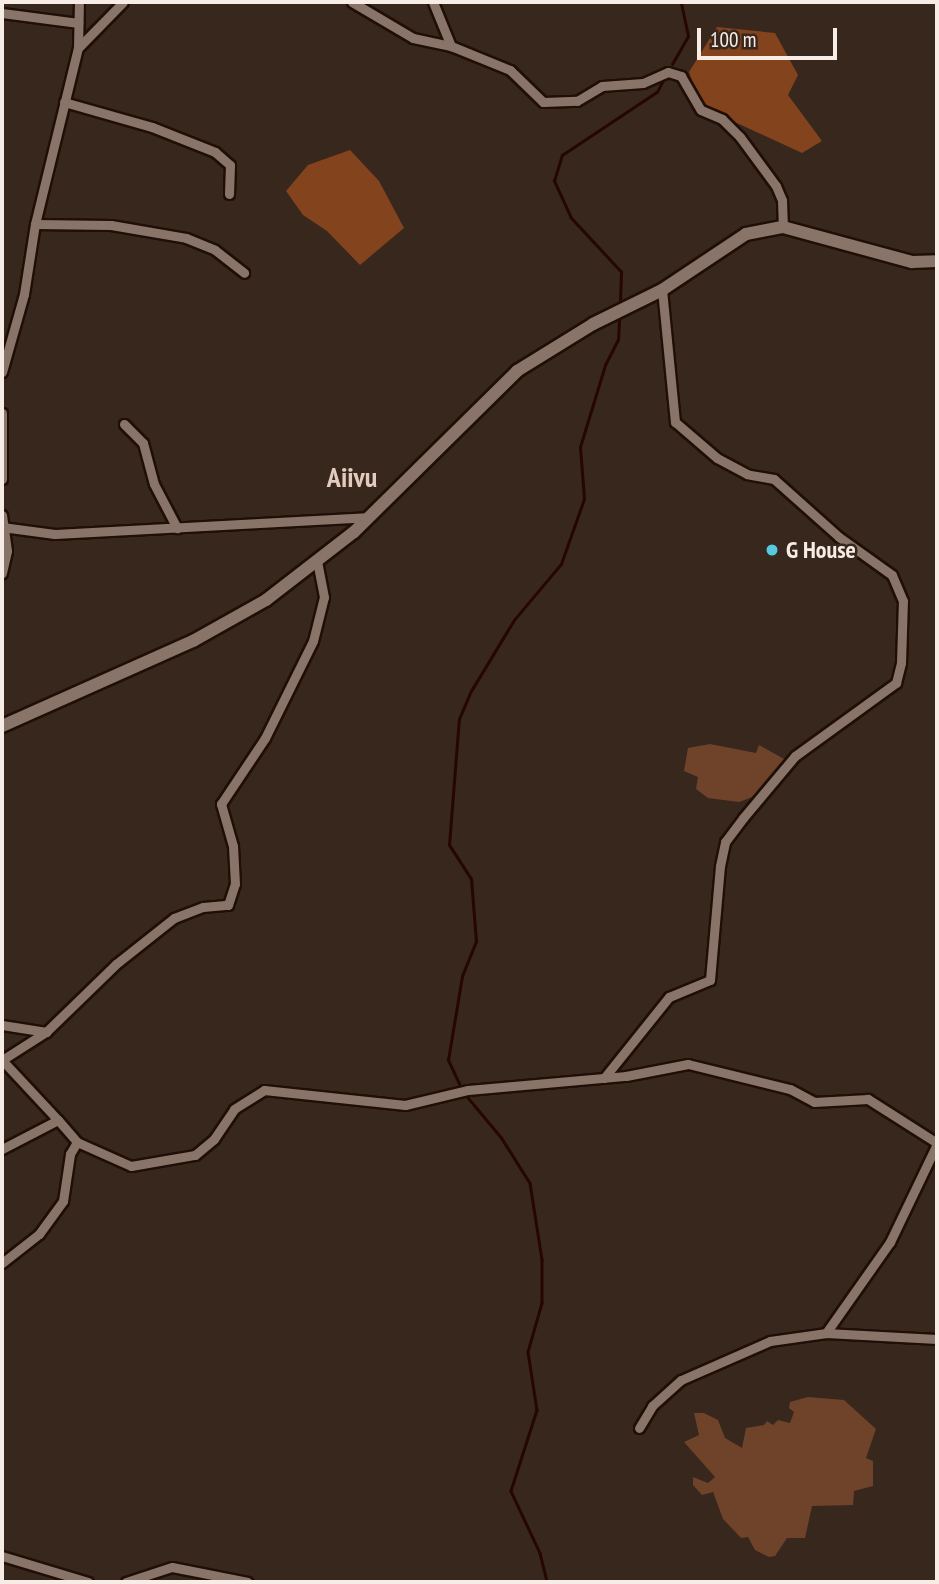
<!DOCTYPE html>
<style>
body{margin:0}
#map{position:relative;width:939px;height:1584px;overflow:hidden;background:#38271d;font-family:"PT Sans Narrow",sans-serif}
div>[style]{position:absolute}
.green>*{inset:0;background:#6f422a}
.forest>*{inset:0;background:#82431d}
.stream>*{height:2.5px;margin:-1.25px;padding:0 1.25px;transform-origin:1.25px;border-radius:1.25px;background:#260700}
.roads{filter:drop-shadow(2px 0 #1f0f07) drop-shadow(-2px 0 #1f0f07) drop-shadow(0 2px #1f0f07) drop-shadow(0 -2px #1f0f07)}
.street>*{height:9px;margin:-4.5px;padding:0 4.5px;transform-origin:4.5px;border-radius:4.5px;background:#897469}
.secondary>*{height:12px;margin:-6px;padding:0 6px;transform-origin:6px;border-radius:6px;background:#897469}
.dots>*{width:19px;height:19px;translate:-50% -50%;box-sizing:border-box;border:4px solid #38271d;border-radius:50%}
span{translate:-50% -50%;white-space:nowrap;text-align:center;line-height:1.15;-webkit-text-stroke:5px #38271d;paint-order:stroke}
.poi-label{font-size:24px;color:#f8ece6;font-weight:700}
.left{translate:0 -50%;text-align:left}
.quarter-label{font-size:28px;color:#e2cabe;font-weight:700}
.frame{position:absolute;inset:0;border:4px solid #f8ece6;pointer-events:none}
.scale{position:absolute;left:697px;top:28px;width:140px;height:32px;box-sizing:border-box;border:4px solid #f8ece6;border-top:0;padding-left:9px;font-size:21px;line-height:24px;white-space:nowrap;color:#f8ece6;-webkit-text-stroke:5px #38271d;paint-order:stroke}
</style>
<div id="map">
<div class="green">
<i style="clip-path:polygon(710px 744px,756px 753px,759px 745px,786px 760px,771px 775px,774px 789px,739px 802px,708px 798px,696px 789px,698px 777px,684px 771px,688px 748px)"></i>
<i style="clip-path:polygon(808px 1397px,844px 1400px,876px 1429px,866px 1458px,873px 1461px,873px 1486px,854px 1491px,853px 1505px,812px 1506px,805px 1538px,787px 1538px,775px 1556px,769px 1557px,755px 1550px,748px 1537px,741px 1538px,723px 1519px,713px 1492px,702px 1495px,693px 1485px,693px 1477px,708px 1483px,715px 1477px,684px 1442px,699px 1435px,694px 1413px,704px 1413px,718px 1420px,725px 1438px,742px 1448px,746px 1428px,764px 1425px,767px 1421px,773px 1425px,778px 1420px,790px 1423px,794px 1412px,789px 1408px,790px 1402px)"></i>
</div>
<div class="forest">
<i style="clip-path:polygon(717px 27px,775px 33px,798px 75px,788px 95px,822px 141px,802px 153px,700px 106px,689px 72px)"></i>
<i style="clip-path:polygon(350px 150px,379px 181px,404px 228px,360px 265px,327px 231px,303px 215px,286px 191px,308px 165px)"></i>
</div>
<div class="stream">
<i style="left:672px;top:64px;width:32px;rotate:-60deg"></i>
<i style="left:688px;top:36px;width:35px;rotate:-102deg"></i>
<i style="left:620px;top:302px;width:30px;rotate:-88deg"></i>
<i style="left:621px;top:272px;width:74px;rotate:-132.8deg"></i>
<i style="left:571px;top:218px;width:41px;rotate:-114.7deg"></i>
<i style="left:554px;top:181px;width:27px;rotate:-73deg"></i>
<i style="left:562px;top:155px;width:114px;rotate:-33.6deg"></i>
<i style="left:657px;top:92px;width:13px;rotate:-63deg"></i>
<i style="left:461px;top:1088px;width:31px;rotate:-115deg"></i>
<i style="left:448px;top:1060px;width:85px;rotate:-80.5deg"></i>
<i style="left:462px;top:976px;width:37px;rotate:-68deg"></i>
<i style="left:476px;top:942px;width:63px;rotate:-94.5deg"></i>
<i style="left:471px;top:879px;width:40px;rotate:-122.9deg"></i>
<i style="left:449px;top:845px;width:126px;rotate:-85.5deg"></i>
<i style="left:459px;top:719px;width:30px;rotate:-67deg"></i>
<i style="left:471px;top:691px;width:83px;rotate:-58.8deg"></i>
<i style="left:514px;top:620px;width:73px;rotate:-50deg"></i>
<i style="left:561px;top:564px;width:69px;rotate:-70.5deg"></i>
<i style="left:584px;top:499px;width:52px;rotate:-94.4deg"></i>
<i style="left:580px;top:447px;width:86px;rotate:-73deg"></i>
<i style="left:605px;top:365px;width:28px;rotate:-63deg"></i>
<i style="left:618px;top:340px;width:20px;rotate:-87deg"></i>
<i style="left:465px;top:1094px;width:56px;rotate:50.1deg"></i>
<i style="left:501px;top:1137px;width:54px;rotate:57.8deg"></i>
<i style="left:530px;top:1183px;width:78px;rotate:81.1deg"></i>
<i style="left:542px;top:1260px;width:43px;rotate:90deg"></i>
<i style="left:542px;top:1303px;width:51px;rotate:105.9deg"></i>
<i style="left:528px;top:1352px;width:59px;rotate:81.2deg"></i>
<i style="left:537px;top:1410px;width:85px;rotate:107.8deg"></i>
<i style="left:511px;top:1491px;width:68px;rotate:64.9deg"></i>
<i style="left:540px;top:1553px;width:30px;rotate:76deg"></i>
</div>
<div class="roads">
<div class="street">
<i style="left:352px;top:2px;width:71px;rotate:30.5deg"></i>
<i style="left:413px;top:38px;width:39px;rotate:12deg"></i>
<i style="left:451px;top:46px;width:64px;rotate:22.1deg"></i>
<i style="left:510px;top:70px;width:46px;rotate:44.1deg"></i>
<i style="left:543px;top:102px;width:34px;rotate:-2deg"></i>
<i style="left:577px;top:101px;width:29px;rotate:-31deg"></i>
<i style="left:602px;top:86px;width:41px;rotate:-4.2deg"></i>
<i style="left:643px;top:83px;width:27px;rotate:-24deg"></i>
<i style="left:668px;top:72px;width:14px;rotate:17deg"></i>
<i style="left:681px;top:76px;width:39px;rotate:60deg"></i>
<i style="left:701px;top:110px;width:23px;rotate:23deg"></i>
<i style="left:722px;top:119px;width:25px;rotate:45deg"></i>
<i style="left:740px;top:137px;width:61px;rotate:53.7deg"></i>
<i style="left:776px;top:186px;width:15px;rotate:67deg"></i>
<i style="left:782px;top:200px;width:27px;rotate:88deg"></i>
<i style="left:433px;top:2px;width:48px;rotate:67.8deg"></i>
<i style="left:2px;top:13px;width:77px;rotate:7.5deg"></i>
<i style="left:78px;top:48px;width:64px;rotate:-45.6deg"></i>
<i style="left:64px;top:102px;width:91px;rotate:15.9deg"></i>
<i style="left:152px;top:127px;width:68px;rotate:21.6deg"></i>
<i style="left:215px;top:152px;width:20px;rotate:41deg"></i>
<i style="left:230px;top:165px;width:29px;rotate:92deg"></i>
<i style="left:35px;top:224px;width:76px;rotate:0.8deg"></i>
<i style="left:111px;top:225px;width:76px;rotate:9.8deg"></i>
<i style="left:186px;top:238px;width:31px;rotate:22deg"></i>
<i style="left:215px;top:250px;width:37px;rotate:38deg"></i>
<i style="left:2px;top:372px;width:81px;rotate:-74.2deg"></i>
<i style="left:24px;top:294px;width:71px;rotate:-81.1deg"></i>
<i style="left:35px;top:224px;width:181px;rotate:-76.3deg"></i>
<i style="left:78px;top:48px;width:46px;rotate:-88.8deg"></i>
<i style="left:2px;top:413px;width:66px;rotate:90deg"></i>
<i style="left:124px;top:424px;width:27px;rotate:45deg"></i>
<i style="left:143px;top:443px;width:42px;rotate:75deg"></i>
<i style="left:154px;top:484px;width:50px;rotate:62.4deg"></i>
<i style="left:2px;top:515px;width:36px;rotate:82deg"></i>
<i style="left:7px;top:551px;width:23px;rotate:103deg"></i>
<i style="left:2px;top:527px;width:53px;rotate:7.5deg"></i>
<i style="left:55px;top:534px;width:312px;rotate:-3.1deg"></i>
<i style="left:2px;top:1025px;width:45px;rotate:9deg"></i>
<i style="left:46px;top:1032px;width:98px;rotate:-44.2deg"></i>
<i style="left:116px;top:964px;width:74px;rotate:-38.4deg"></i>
<i style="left:174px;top:918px;width:31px;rotate:-21deg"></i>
<i style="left:203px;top:907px;width:25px;rotate:-5deg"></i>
<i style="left:228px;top:905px;width:22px;rotate:-72deg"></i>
<i style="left:235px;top:884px;width:38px;rotate:-93deg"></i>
<i style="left:233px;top:846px;width:44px;rotate:-105.9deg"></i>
<i style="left:221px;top:804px;width:79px;rotate:-56.3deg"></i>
<i style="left:265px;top:738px;width:108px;rotate:-63.7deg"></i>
<i style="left:313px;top:641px;width:45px;rotate:-76deg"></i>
<i style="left:324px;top:597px;width:38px;rotate:-101deg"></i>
<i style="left:2px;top:1060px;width:82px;rotate:47deg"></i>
<i style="left:2px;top:1060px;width:52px;rotate:-32.5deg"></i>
<i style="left:604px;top:1078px;width:104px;rotate:-51.3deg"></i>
<i style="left:669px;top:997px;width:44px;rotate:-22.5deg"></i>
<i style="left:710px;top:980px;width:114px;rotate:-85deg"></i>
<i style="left:720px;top:866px;width:25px;rotate:-78deg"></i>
<i style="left:725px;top:842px;width:30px;rotate:-53deg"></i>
<i style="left:743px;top:818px;width:81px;rotate:-50deg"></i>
<i style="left:795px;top:756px;width:125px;rotate:-35.9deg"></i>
<i style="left:896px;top:683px;width:21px;rotate:-76deg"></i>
<i style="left:901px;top:663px;width:62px;rotate:-88.2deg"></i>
<i style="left:903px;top:601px;width:28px;rotate:-113deg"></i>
<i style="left:892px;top:575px;width:65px;rotate:-144.4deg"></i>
<i style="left:839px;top:537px;width:87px;rotate:-138.3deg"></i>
<i style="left:774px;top:479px;width:27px;rotate:-170deg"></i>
<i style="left:747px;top:474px;width:34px;rotate:-152deg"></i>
<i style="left:717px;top:458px;width:55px;rotate:-139.4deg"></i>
<i style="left:675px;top:422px;width:133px;rotate:-95.6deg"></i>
<i style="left:2px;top:1149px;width:63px;rotate:-27.4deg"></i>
<i style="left:58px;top:1120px;width:29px;rotate:49deg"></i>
<i style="left:2px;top:1263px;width:47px;rotate:-38.1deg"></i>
<i style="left:39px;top:1234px;width:41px;rotate:-54deg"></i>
<i style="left:63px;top:1201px;width:48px;rotate:-81.5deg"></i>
<i style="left:70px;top:1154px;width:14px;rotate:-60deg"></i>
<i style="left:77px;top:1142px;width:59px;rotate:24deg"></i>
<i style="left:131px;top:1166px;width:65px;rotate:-9.8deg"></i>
<i style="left:195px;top:1155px;width:25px;rotate:-40deg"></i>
<i style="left:214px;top:1139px;width:36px;rotate:-56deg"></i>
<i style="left:234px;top:1109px;width:36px;rotate:-32deg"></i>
<i style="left:264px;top:1090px;width:142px;rotate:6.1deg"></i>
<i style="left:405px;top:1105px;width:65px;rotate:-13.4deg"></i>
<i style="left:468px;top:1090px;width:159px;rotate:-5.1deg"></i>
<i style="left:626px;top:1076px;width:63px;rotate:-11deg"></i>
<i style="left:688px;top:1064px;width:105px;rotate:13.8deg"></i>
<i style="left:790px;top:1089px;width:27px;rotate:28deg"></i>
<i style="left:814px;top:1102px;width:54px;rotate:-3.2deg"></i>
<i style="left:868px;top:1099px;width:82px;rotate:32.5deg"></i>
<i style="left:826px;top:1333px;width:111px;rotate:-54.9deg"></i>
<i style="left:890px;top:1242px;width:109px;rotate:-64.4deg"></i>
<i style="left:639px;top:1428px;width:26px;rotate:-59deg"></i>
<i style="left:652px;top:1406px;width:39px;rotate:-42deg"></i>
<i style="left:681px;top:1380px;width:97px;rotate:-23.7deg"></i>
<i style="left:770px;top:1341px;width:57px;rotate:-8.1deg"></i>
<i style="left:826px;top:1333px;width:111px;rotate:3.1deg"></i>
<i style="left:2px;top:1556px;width:90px;rotate:16.8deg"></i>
<i style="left:126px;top:1582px;width:48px;rotate:-18.1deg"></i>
<i style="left:172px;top:1567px;width:77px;rotate:11.2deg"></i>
</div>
<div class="secondary">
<i style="left:2px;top:726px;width:209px;rotate:-24deg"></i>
<i style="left:193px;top:641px;width:84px;rotate:-29.3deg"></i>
<i style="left:266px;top:600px;width:111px;rotate:-37.7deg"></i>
<i style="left:354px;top:532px;width:229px;rotate:-44.6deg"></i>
<i style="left:517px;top:371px;width:89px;rotate:-31.7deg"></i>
<i style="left:593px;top:324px;width:77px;rotate:-26.2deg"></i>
<i style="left:662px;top:290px;width:101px;rotate:-33.7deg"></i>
<i style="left:746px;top:234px;width:38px;rotate:-11deg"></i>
<i style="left:783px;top:227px;width:134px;rotate:15.2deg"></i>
<i style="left:912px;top:262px;width:25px;rotate:-2deg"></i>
</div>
</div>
<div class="dots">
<i style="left:772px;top:550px;background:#55cadf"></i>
</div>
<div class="poi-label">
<span class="left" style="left:786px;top:550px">G House</span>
</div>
<div class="quarter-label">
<span style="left:352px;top:477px">Aiivu</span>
</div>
<div class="frame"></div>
<div class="scale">100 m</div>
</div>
